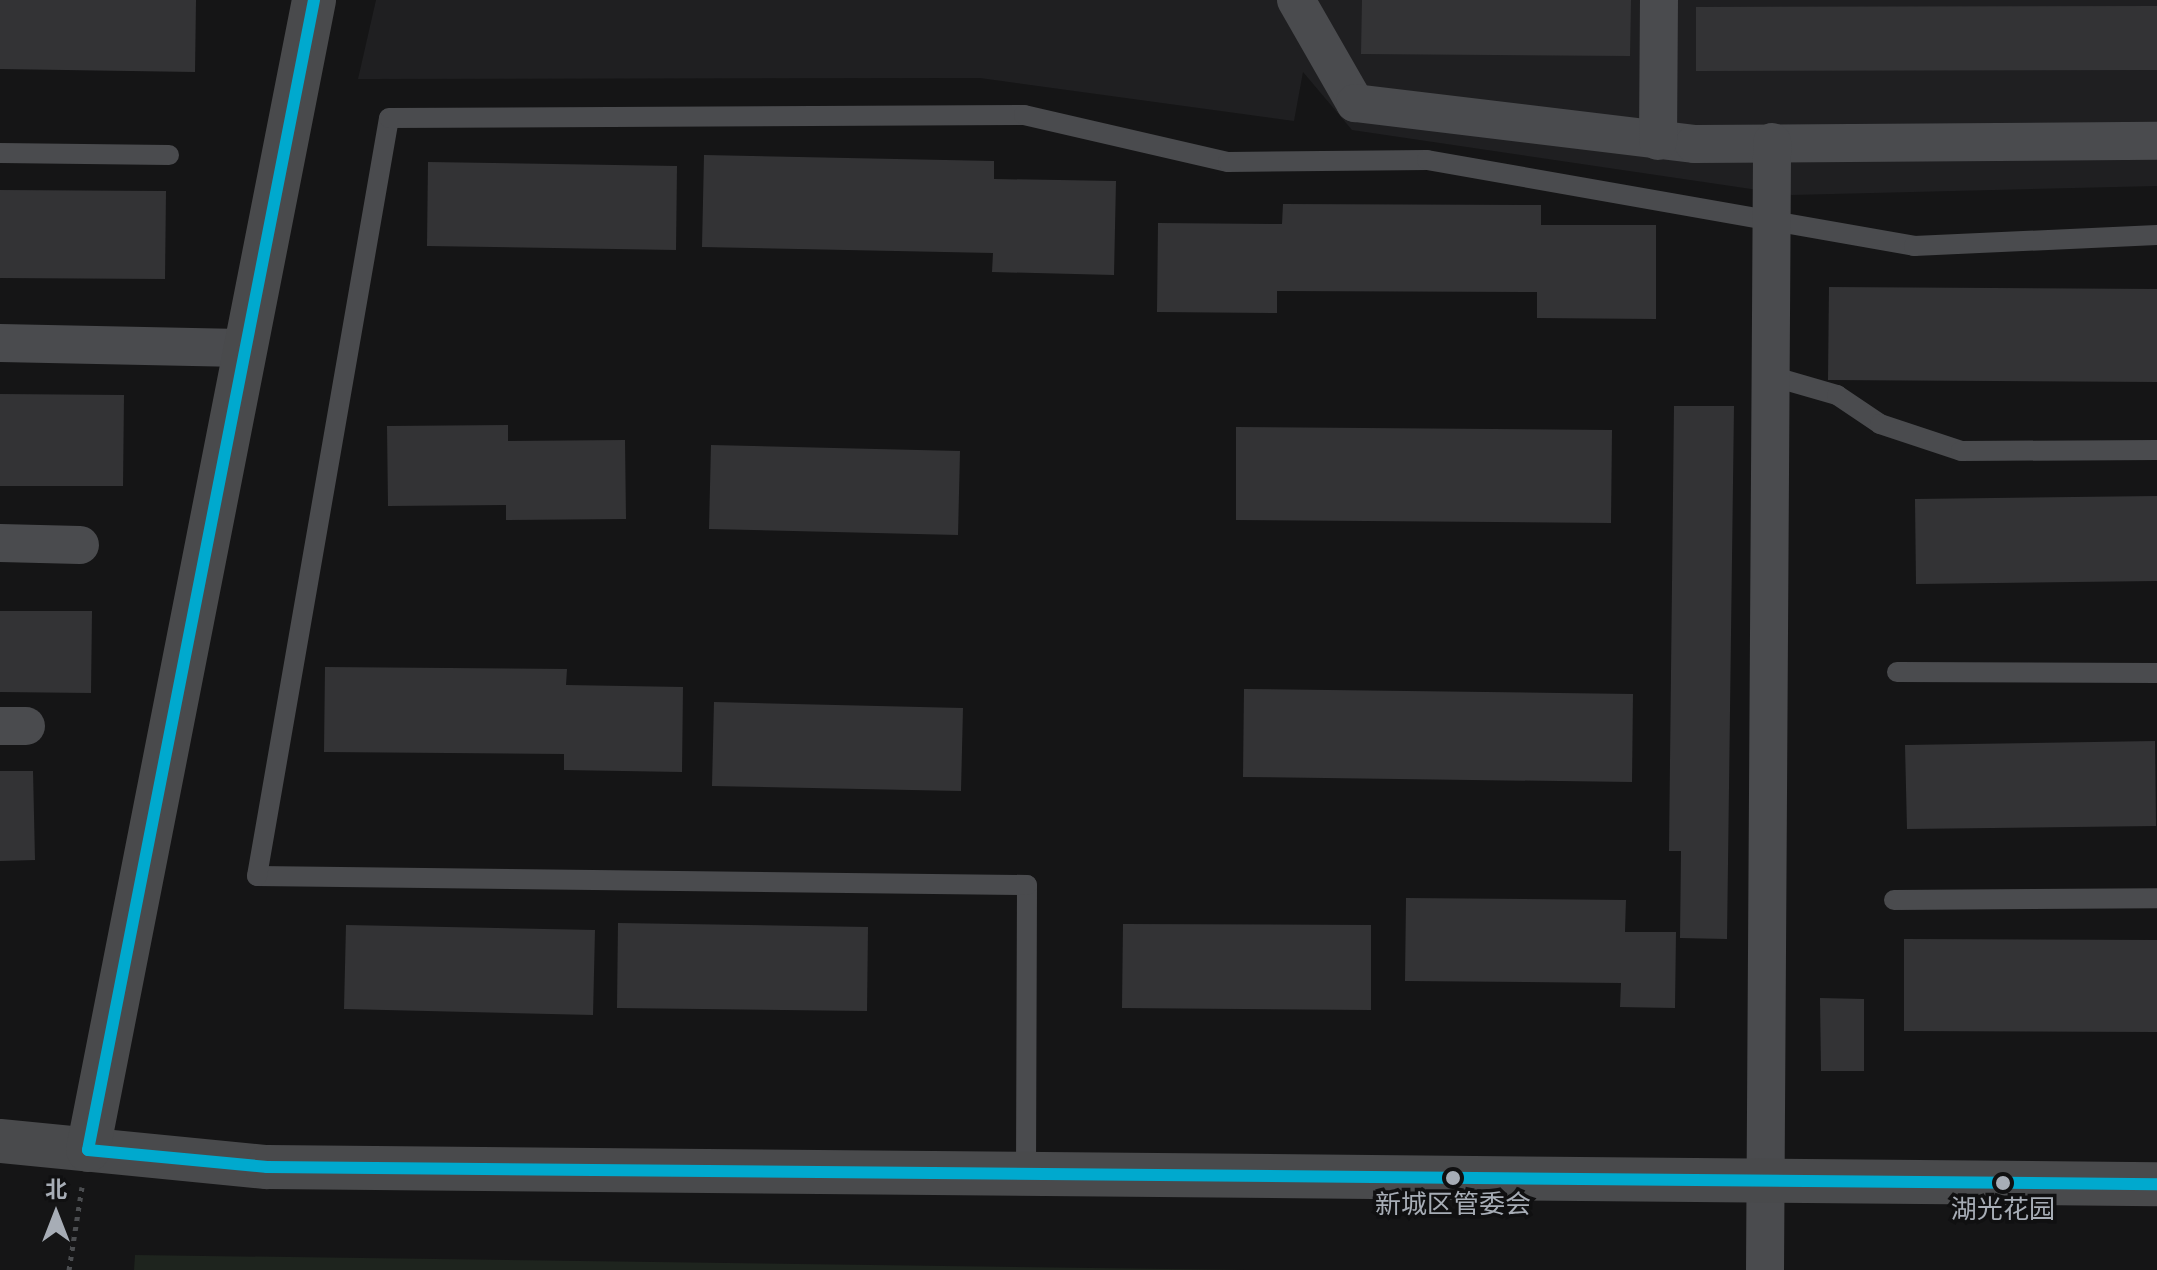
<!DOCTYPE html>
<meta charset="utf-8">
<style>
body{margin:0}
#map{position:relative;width:2157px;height:1270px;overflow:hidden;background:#151516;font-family:"Nunito Sans","Noto Sans SC",sans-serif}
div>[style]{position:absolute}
.built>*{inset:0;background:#1f1f21}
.green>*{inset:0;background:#1e241e}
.building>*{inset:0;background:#333335}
.path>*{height:5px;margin-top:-2.5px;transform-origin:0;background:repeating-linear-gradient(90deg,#4b4d50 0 4px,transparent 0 10px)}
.lane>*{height:20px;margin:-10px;padding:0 10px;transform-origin:10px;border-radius:10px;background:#4a4b4e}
.street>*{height:38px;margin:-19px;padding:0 19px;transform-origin:19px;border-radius:19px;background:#4a4b4e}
.secondary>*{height:44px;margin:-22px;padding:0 22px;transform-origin:22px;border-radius:22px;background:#494a4c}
.bus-1>*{height:12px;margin:-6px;padding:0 6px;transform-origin:6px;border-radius:6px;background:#00a9ce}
.dots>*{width:22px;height:22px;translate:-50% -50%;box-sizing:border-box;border:4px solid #101011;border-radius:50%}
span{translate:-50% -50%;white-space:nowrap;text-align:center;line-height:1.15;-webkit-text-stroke:7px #101011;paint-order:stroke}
.bus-label{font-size:26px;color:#a7adb6}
.north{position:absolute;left:16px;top:1174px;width:80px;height:80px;-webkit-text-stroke:6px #101011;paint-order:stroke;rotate:0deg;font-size:22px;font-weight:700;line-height:32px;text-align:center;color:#a7adb6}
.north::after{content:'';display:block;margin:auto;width:28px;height:36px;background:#a7adb6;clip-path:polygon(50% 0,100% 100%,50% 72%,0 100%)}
</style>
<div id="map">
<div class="built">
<i style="clip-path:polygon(376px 0,2157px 0,2157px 186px,1792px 195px,1352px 130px,1303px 72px,1294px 121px,980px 78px,358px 79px)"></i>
</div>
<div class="green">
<i style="clip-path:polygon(135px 1255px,1245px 1270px,134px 1270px)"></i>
</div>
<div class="building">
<i style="clip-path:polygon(0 0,196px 0,195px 72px,0 69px)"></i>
<i style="clip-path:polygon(1362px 0,1631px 0,1630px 56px,1361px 54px)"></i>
<i style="clip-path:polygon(2157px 6px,2157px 70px,1696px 71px,1696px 7px)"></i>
<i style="clip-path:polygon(704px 155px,994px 161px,994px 179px,1116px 181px,1114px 275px,992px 272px,993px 253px,702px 247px)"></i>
<i style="clip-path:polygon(428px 162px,677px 166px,676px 250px,427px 246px)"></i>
<i style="clip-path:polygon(0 190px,166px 191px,165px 279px,0 278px)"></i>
<i style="clip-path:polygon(1283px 204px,1541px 205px,1541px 225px,1656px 225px,1656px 319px,1537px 318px,1537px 292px,1277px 291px,1277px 313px,1157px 312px,1158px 223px,1282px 224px)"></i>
<i style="clip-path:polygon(1829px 287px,2157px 289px,2157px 382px,1828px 380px)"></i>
<i style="clip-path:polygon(0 394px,124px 395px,123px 486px,0 486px)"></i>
<i style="clip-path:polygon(1674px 406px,1734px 406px,1727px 939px,1680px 938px,1681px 851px,1669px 851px)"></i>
<i style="clip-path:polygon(508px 425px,508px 441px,625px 440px,626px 519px,506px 520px,506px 505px,388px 506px,387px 426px)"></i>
<i style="clip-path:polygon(1236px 427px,1612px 430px,1611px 523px,1236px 520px)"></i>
<i style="clip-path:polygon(711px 445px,960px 451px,958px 535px,709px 529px)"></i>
<i style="clip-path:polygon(2157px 496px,2157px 581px,1916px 584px,1915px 499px)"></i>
<i style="clip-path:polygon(0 611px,92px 611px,91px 693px,0 692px)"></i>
<i style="clip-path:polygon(325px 667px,567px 669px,566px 685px,683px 687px,682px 772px,564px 770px,564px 754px,324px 752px)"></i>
<i style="clip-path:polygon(1244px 689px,1633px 694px,1632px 782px,1243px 777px)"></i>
<i style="clip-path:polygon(714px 702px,963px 708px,961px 791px,712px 786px)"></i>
<i style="clip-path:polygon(2155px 741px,2156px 826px,1907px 829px,1905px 745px)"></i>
<i style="clip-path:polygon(0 771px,33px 771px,35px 860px,0 861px)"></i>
<i style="clip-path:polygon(1406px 898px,1626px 900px,1625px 932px,1676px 932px,1675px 1008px,1620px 1007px,1621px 983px,1405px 981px)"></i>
<i style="clip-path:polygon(618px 923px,868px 927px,867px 1011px,617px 1008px)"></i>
<i style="clip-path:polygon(1123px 924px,1371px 925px,1371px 1010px,1122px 1008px)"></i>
<i style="clip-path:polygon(346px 925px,595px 930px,593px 1015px,344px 1009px)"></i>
<i style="clip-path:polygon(1904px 939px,2157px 940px,2157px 1032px,1904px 1031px)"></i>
<i style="clip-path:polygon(1820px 998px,1864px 999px,1864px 1071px,1821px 1071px)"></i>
</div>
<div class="path">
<i style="left:69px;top:1270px;width:84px;rotate:-81.1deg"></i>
</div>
<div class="lane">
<i style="left:0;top:153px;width:169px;rotate:0.7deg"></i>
<i style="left:1771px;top:376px;width:69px;rotate:16.1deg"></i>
<i style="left:1837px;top:395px;width:52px;rotate:34deg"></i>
<i style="left:1880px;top:424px;width:85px;rotate:18.4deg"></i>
<i style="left:1961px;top:451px;width:196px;rotate:-0.3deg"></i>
<i style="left:1897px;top:672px;width:260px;rotate:0.2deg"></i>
<i style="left:1894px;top:900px;width:263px;rotate:-0.4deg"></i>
<i style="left:1026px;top:1171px;width:286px;rotate:-89.8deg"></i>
<i style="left:1027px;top:885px;width:770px;rotate:-179.33deg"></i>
<i style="left:257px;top:876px;width:769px;rotate:-80.12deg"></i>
<i style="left:389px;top:118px;width:635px;rotate:-0.27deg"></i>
<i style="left:1024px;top:115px;width:209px;rotate:13deg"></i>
<i style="left:1228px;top:162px;width:199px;rotate:-0.6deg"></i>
<i style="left:1427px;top:160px;width:495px;rotate:10deg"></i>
<i style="left:1914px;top:246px;width:243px;rotate:-2.6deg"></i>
</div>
<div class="street">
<i style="left:1296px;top:0;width:119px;rotate:60.2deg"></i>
<i style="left:1355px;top:103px;width:341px;rotate:6.9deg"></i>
<i style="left:1694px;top:144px;width:463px;rotate:-0.4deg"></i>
<i style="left:1658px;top:141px;width:141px;rotate:-89.6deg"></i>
<i style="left:0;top:343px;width:241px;rotate:1.2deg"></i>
<i style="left:0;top:543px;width:80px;rotate:1.4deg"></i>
<i style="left:0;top:726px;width:26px"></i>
<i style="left:1765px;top:1270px;width:1128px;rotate:-89.64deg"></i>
</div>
<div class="secondary">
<i style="left:0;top:1141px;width:268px;rotate:5.6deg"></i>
<i style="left:267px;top:1167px;width:1890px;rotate:0.52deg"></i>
<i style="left:88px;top:1150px;width:1172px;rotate:-78.88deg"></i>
</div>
<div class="bus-1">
<i style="left:314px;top:0;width:1172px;rotate:101.12deg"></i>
<i style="left:88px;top:1150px;width:180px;rotate:5.4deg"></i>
<i style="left:267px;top:1167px;width:1890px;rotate:0.52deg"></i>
</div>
<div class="dots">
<i style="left:1453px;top:1178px;background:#a7adb6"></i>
<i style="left:2003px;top:1183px;background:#a7adb6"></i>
</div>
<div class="bus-label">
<span style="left:1453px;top:1205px">新城区管委会</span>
<span style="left:2003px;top:1210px">湖光花园</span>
</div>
<div class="north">北</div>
</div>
